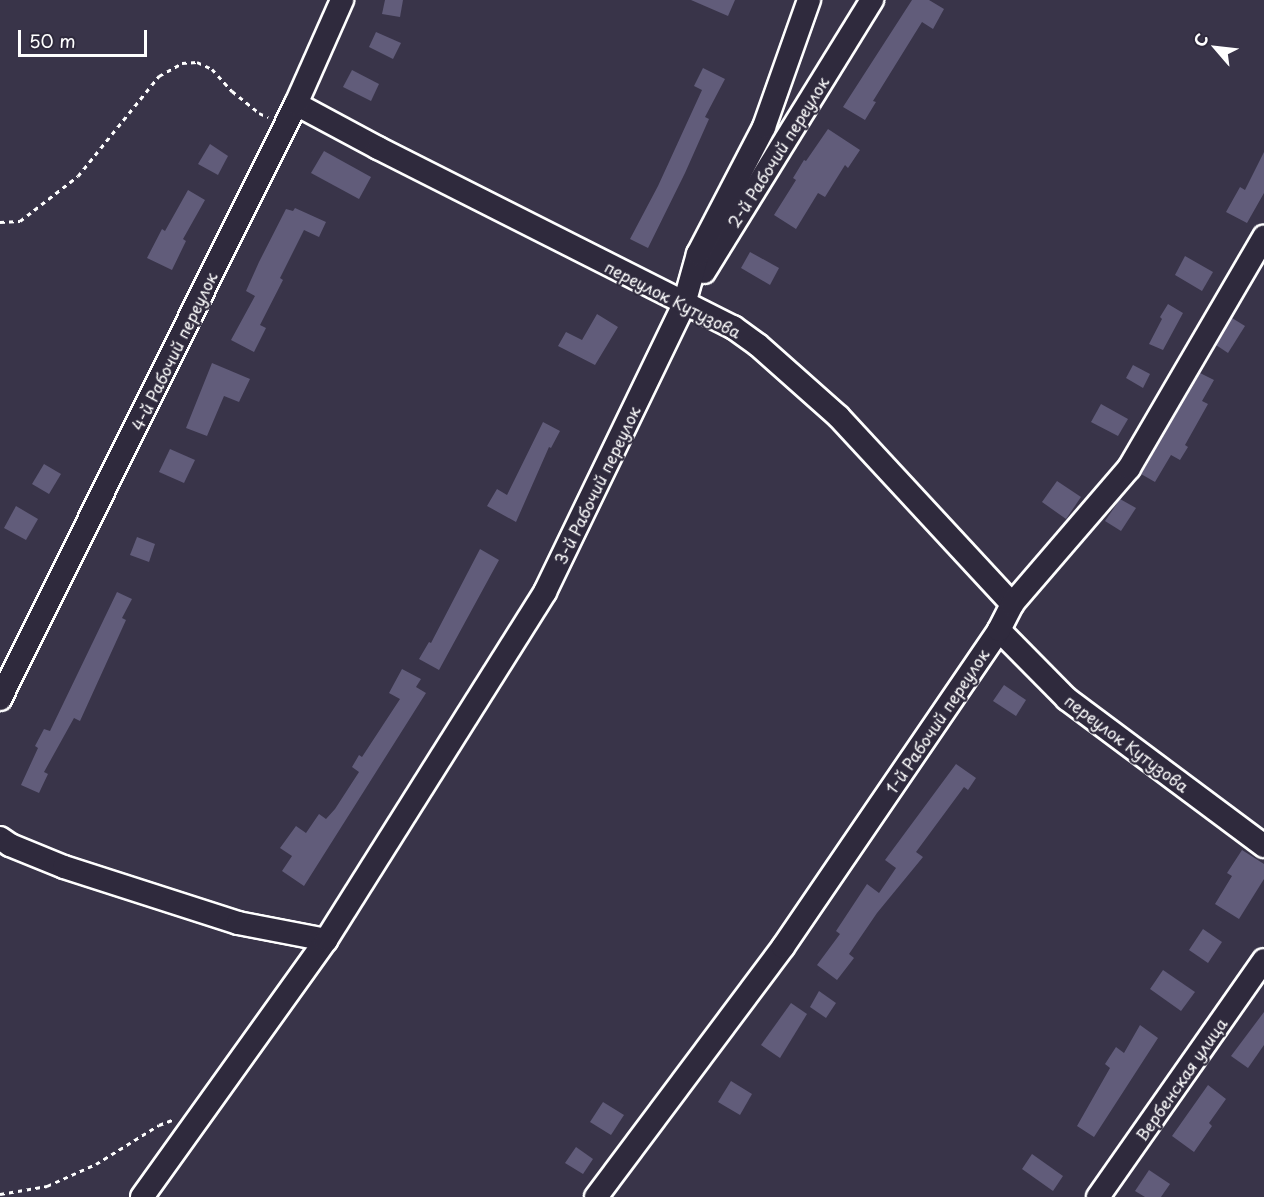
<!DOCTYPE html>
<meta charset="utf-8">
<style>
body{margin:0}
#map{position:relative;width:1264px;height:1197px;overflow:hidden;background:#393449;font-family:"Playpen Sans",sans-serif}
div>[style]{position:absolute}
.building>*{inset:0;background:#615c7a}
.path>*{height:3px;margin-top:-1.5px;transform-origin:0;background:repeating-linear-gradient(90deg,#fff 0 4.5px,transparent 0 9px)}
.roads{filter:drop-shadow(2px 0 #fff) drop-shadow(-2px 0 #fff) drop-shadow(0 2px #fff) drop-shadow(0 -2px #fff)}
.minor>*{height:22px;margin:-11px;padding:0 11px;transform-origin:11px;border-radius:11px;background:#2f2a3d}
span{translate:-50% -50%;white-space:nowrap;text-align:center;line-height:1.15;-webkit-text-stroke:4.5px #2f2a3d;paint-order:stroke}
.street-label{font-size:16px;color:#fff}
.north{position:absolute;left:1186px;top:18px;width:60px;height:60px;-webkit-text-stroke:4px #2f2a3d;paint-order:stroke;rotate:298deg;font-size:16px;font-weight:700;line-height:24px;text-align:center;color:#fff}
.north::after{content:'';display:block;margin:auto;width:21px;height:27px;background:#fff;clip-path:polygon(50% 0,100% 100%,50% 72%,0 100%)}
.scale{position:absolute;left:18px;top:30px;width:129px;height:27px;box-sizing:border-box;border:3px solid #fff;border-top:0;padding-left:8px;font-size:18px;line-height:21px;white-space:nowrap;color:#fff;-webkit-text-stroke:4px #2f2a3d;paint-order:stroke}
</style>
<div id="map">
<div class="building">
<i style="clip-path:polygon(385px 0,403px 0,400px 17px,382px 14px)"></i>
<i style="clip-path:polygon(691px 0,735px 0,728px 16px)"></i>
<i style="clip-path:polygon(912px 0,929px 0,944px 9px,933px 29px,922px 22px,873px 101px,876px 102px,865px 120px,843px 107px)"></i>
<i style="clip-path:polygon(376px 32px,401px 43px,393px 59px,369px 47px)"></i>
<i style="clip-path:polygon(703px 68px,725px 79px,705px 117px,709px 119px,685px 173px,648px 248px,630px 239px,658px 186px,702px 90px,694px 86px)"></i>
<i style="clip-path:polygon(352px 70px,379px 84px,371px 101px,343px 87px)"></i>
<i style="clip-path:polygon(828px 129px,860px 150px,848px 168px,845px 165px,825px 197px,818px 193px,796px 229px,774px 215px,796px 180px,793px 178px,804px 160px,806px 161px)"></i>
<i style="clip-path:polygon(210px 144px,228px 156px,218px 175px,198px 164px)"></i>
<i style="clip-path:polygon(324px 151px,371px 177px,359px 199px,311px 173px)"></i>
<i style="clip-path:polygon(1264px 152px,1264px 193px,1247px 223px,1226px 212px,1240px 187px,1245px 190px)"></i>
<i style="clip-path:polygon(188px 190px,205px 200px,183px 239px,186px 241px,172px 270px,147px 258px,162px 229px,165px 231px)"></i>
<i style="clip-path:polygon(295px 208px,326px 222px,319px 237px,304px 230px,280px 278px,283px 280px,260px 325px,266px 328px,254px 352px,231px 340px,255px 296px,246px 291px,259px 262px,286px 209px,293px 211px)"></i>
<i style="clip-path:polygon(750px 252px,779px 268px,770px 285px,741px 268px)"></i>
<i style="clip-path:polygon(1185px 256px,1213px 272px,1202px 291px,1175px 275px)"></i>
<i style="clip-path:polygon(1168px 304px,1183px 313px,1163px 350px,1149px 344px,1162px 319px,1160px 317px)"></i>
<i style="clip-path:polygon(597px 314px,618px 327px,595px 365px,558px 346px,566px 332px,582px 340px)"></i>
<i style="clip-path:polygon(1232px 318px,1245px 326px,1228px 353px,1216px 345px)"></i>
<i style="clip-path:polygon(212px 363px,250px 379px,239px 402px,224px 396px,207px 436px,186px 428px)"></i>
<i style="clip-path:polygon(1133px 365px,1150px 374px,1143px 388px,1126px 378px)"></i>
<i style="clip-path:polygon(1200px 373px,1214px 380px,1202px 401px,1208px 404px,1185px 445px,1188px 447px,1180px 460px,1171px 455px,1155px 482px,1141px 474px)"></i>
<i style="clip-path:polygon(1101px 404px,1128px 419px,1118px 436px,1091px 422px)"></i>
<i style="clip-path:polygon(543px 422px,560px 431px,551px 448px,549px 447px,516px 522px,487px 506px,497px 489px,507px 495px)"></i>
<i style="clip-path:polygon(170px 449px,195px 460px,184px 483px,159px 472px)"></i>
<i style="clip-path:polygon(44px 464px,61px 474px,49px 494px,32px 484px)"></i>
<i style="clip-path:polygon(1057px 481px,1081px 497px,1066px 519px,1042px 502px)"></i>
<i style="clip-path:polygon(1120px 499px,1136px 508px,1121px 531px,1105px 521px)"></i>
<i style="clip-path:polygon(16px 506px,38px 519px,26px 540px,4px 528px)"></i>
<i style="clip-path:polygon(137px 537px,155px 544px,149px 562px,130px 555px)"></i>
<i style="clip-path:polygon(480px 549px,499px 560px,439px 670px,419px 659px,429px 642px,431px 643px)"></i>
<i style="clip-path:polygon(117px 592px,132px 599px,122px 618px,126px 620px,80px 721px,74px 718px,44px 772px,48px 774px,39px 793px,21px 785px,38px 748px,35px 746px,44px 729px,50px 731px)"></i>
<i style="clip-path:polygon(402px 669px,421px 679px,416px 687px,426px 693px,304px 886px,282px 871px,292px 856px,280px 848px,296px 826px,306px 833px,319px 814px,326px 819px,335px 809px,359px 772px,352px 767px,359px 755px,362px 757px,400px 699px,389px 693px)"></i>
<i style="clip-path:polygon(1004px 685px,1026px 700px,1016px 716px,993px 701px)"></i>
<i style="clip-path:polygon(956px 764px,976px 778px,968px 790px,964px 787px,916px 852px,923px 857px,877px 913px,849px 954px,854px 958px,837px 980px,817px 965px,840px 934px,836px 931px,867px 884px,879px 893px,896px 868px,885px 860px)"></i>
<i style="clip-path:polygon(1242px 850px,1264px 864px,1264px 879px,1239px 919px,1215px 904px,1232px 876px,1227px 873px)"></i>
<i style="clip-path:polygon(1203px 929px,1222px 942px,1208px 963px,1189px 950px)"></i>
<i style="clip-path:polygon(1163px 970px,1195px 992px,1181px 1011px,1150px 989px)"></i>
<i style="clip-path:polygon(819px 991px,836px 1003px,826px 1018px,810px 1007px)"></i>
<i style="clip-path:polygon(791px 1003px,807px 1014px,780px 1058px,761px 1045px)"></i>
<i style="clip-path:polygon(1264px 1012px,1264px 1045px,1248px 1068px,1231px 1056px)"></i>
<i style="clip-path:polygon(1140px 1025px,1158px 1038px,1094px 1137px,1077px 1126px,1110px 1068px,1105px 1064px,1116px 1047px,1124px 1053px)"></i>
<i style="clip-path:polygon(731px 1081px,752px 1094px,740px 1115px,718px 1102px)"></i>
<i style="clip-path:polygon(1208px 1085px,1226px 1099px,1209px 1123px,1212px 1126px,1194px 1152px,1172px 1136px)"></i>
<i style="clip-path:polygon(603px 1102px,624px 1115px,611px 1135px,590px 1122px)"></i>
<i style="clip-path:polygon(576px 1147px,593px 1159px,583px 1174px,565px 1163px)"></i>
<i style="clip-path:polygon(1032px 1154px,1063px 1176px,1053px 1191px,1022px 1169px)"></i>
<i style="clip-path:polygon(1149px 1170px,1170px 1184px,1161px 1197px,1145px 1197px,1135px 1191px)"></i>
</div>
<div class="path">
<i style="left:0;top:222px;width:20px;rotate:-3deg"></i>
<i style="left:20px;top:221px;width:73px;rotate:-37.8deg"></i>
<i style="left:78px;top:176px;width:129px;rotate:-51deg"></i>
<i style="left:159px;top:76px;width:26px;rotate:-29deg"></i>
<i style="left:182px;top:63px;width:15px;rotate:-4deg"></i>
<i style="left:197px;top:62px;width:17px;rotate:25deg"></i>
<i style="left:212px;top:69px;width:30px;rotate:48deg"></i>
<i style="left:232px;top:91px;width:35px;rotate:39deg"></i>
<i style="left:259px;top:113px;width:10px;rotate:24deg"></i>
<i style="left:0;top:1194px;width:48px;rotate:-9.7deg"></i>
<i style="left:47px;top:1186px;width:54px;rotate:-24.2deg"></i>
<i style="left:96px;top:1164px;width:74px;rotate:-31.8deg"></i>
<i style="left:159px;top:1125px;width:14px;rotate:-21deg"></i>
</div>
<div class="roads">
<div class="minor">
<i style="left:296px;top:104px;width:93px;rotate:28.2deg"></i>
<i style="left:378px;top:148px;width:398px;rotate:26.8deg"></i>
<i style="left:733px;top:327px;width:31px;rotate:36deg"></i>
<i style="left:758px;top:345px;width:108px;rotate:41.6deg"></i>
<i style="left:839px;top:417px;width:255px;rotate:47.2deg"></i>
<i style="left:704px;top:272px;width:320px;rotate:-58.3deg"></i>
<i style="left:999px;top:630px;width:97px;rotate:45.4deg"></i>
<i style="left:1067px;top:699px;width:246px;rotate:36.7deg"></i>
<i style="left:0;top:699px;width:665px;rotate:-63.55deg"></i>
<i style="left:296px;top:104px;width:114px;rotate:-66.1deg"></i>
<i style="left:0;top:838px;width:12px;rotate:35deg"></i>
<i style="left:10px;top:845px;width:58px;rotate:22.2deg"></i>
<i style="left:64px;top:867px;width:183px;rotate:17.8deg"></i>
<i style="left:238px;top:923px;width:90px;rotate:10.9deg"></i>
<i style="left:142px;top:1197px;width:316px;rotate:-54.4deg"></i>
<i style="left:326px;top:940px;width:411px;rotate:-57.8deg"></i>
<i style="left:545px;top:592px;width:320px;rotate:-64.2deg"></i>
<i style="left:684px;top:304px;width:52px;rotate:-74.4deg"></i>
<i style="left:698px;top:254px;width:143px;rotate:-62.5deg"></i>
<i style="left:764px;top:127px;width:135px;rotate:-70.5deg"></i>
<i style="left:596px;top:1197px;width:312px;rotate:-53.2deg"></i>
<i style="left:783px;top:947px;width:384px;rotate:-55.7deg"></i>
<i style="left:999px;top:630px;width:29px;rotate:-63deg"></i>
<i style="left:1012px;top:604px;width:179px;rotate:-49.3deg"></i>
<i style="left:1129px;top:468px;width:268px;rotate:-59.7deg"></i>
<i style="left:1098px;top:1197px;width:289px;rotate:-55deg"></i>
</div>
</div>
<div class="street-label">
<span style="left:778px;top:152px;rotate:-58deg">2-й Рабочий переулок</span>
<span style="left:673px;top:299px;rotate:27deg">переулок Кутузова</span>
<span style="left:174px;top:351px;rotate:-64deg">4-й Рабочий переулок</span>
<span style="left:597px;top:485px;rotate:-64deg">3-й Рабочий переулок</span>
<span style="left:937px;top:721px;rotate:-56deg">1-й Рабочий переулок</span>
<span style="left:1127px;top:743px;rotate:37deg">переулок Кутузова</span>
<span style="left:1181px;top:1079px;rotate:-55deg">Вербенская улица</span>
</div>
<div class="north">С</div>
<div class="scale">50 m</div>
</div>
